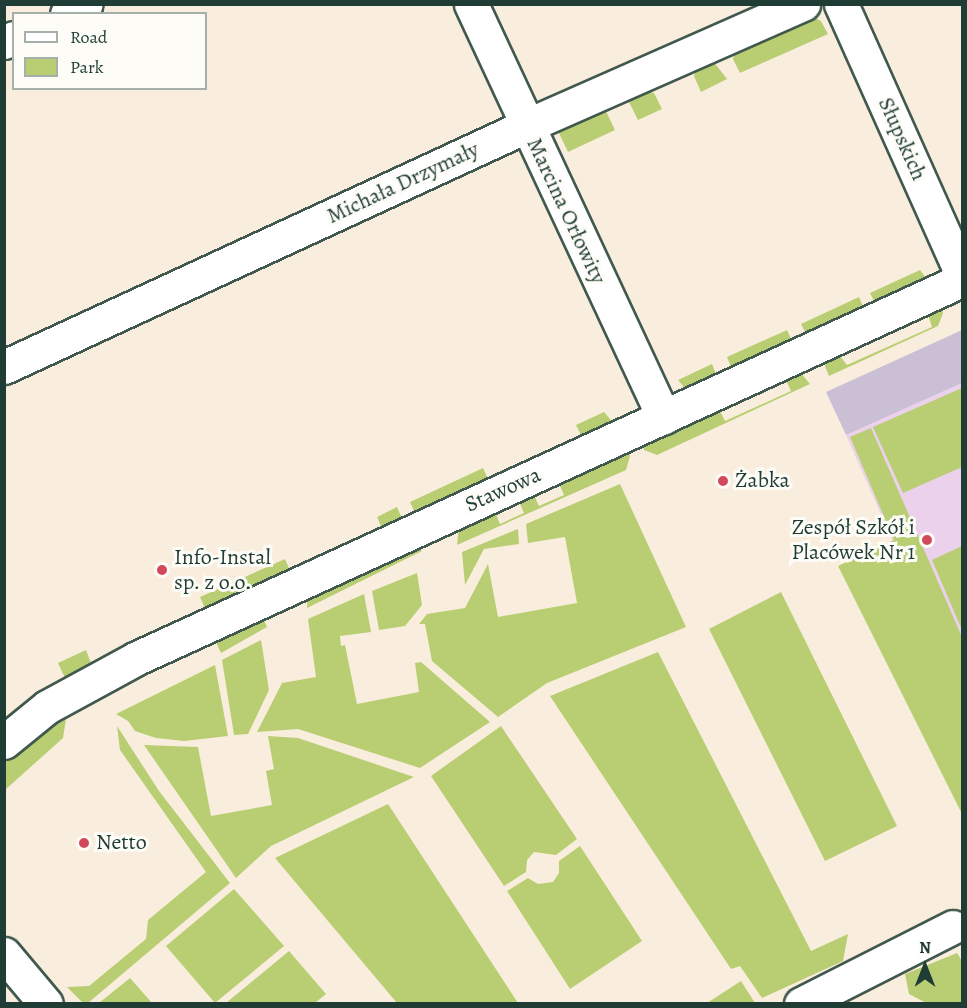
<!DOCTYPE html>
<meta charset="utf-8">
<style>
body{margin:0}
#map{position:relative;width:967px;height:1008px;overflow:hidden;background:#f9eedd;font-family:Alegreya,serif}
div>[style]{position:absolute}
.built>*{inset:0;background:#ebd1eb}
.industrial>*{inset:0;background:#cbbfd5}
.green>*{inset:0;background:#b9ce72}
.roads{filter:drop-shadow(2px 0 #40584d) drop-shadow(-2px 0 #40584d) drop-shadow(0 2px #40584d) drop-shadow(0 -2px #40584d)}
.minor>*{height:33px;margin:-16.5px;padding:0 16.5px;transform-origin:16.5px;border-radius:16.5px;background:#fff}
.dots>*{width:16px;height:16px;translate:-50% -50%;box-sizing:border-box;border:3px solid #fdfcf7;border-radius:50%}
span{translate:-50% -50%;white-space:nowrap;text-align:center;line-height:1.15;-webkit-text-stroke:6px #fdfcf7;paint-order:stroke}
.street-label{font-size:22px;color:#1f3d34}
.poi-label{font-size:22px;color:#1f3d34}
.left{translate:0 -50%;text-align:left}
.right{translate:-100% -50%;text-align:right}
.frame{position:absolute;inset:0;border:6px solid #1f3d34;pointer-events:none}
.legend{position:absolute;left:12px;top:12px;width:195px;height:78px;box-sizing:border-box;background:#fdfcf7;border:2px solid #a4b0a9;margin:0;padding:8px 10px;list-style:none;font-size:18px;color:#1f3d34}
.legend li{display:flex;align-items:center;gap:12px;height:30px}
.legend b{width:30px;border:2px solid #a4b0a9}
.north{position:absolute;left:895px;top:936px;width:60px;height:60px;-webkit-text-stroke:4px #fdfcf7;paint-order:stroke;rotate:0deg;font-size:16px;font-weight:700;line-height:24px;text-align:center;color:#1f3d34}
.north::after{content:'';display:block;margin:auto;width:21px;height:27px;background:#1f3d34;clip-path:polygon(50% 0,100% 100%,50% 72%,0 100%)}
</style>
<div id="map">
<div class="built">
<i style="clip-path:polygon(962px 383px,962px 698px,846px 435px)"></i>
</div>
<div class="industrial">
<i style="clip-path:polygon(962px 330px,962px 383px,846px 435px,826px 392px)"></i>
</div>
<div class="green">
<i style="clip-path:polygon(812px 16px,821px 21px,828px 34px,740px 73px,733px 59px,735px 51px)"></i>
<i style="clip-path:polygon(713px 61px,727px 79px,701px 92px,694px 76px,696px 69px)"></i>
<i style="clip-path:polygon(647px 91px,654px 93px,662px 109px,638px 120px,628px 100px)"></i>
<i style="clip-path:polygon(605px 109px,615px 130px,568px 152px,558px 131px)"></i>
<i style="clip-path:polygon(920px 270px,929px 282px,877px 307px,870px 293px)"></i>
<i style="clip-path:polygon(859px 297px,865px 311px,808px 338px,801px 324px)"></i>
<i style="clip-path:polygon(940px 303px,943px 313px,938px 326px,829px 376px,825px 366px,828px 354px,837px 352px,847px 365px,932px 327px,927px 311px)"></i>
<i style="clip-path:polygon(787px 330px,794px 345px,733px 372px,727px 357px)"></i>
<i style="clip-path:polygon(712px 364px,718px 379px,688px 392px,678px 380px)"></i>
<i style="clip-path:polygon(793px 371px,801px 373px,810px 384px,657px 455px,644px 450px,640px 440px,719px 409px,725px 421px,791px 391px,786px 380px)"></i>
<i style="clip-path:polygon(962px 388px,962px 467px,903px 493px,873px 427px)"></i>
<i style="clip-path:polygon(604px 412px,616px 426px,584px 441px,576px 425px)"></i>
<i style="clip-path:polygon(871px 428px,962px 637px,962px 814px,838px 566px,894px 540px,850px 437px)"></i>
<i style="clip-path:polygon(626px 447px,630px 456px,626px 470px,457px 545px,459px 528px,493px 507px,500px 524px,524px 513px,517px 497px,532px 491px,539px 506px,564px 495px,557px 479px)"></i>
<i style="clip-path:polygon(483px 468px,490px 483px,417px 517px,410px 502px)"></i>
<i style="clip-path:polygon(620px 484px,686px 627px,547px 683px,498px 717px,432px 661px,425px 624px,419px 624px,427px 614px,465px 608px,488px 564px,498px 617px,577px 603px,565px 537px,528px 543px,526px 524px)"></i>
<i style="clip-path:polygon(397px 507px,404px 523px,384px 533px,377px 517px)"></i>
<i style="clip-path:polygon(518px 529px,519px 544px,484px 549px,465px 585px,462px 552px)"></i>
<i style="clip-path:polygon(416px 546px,422px 551px,307px 608px,308px 594px)"></i>
<i style="clip-path:polygon(962px 546px,962px 630px,932px 560px)"></i>
<i style="clip-path:polygon(285px 559px,292px 575px,207px 613px,200px 597px)"></i>
<i style="clip-path:polygon(417px 573px,422px 605px,405px 626px,379px 630px,372px 591px)"></i>
<i style="clip-path:polygon(781px 592px,897px 826px,825px 861px,709px 629px)"></i>
<i style="clip-path:polygon(364px 594px,371px 632px,340px 636px,341px 646px,345px 645px,357px 704px,419px 692px,415px 663px,421px 662px,490px 722px,420px 768px,298px 729px,257px 732px,282px 683px,316px 677px,308px 619px)"></i>
<i style="clip-path:polygon(263px 618px,267px 627px,221px 653px,215px 640px)"></i>
<i style="clip-path:polygon(261px 640px,269px 690px,248px 734px,234px 735px,222px 660px)"></i>
<i style="clip-path:polygon(86px 650px,92px 666px,65px 678px,58px 663px)"></i>
<i style="clip-path:polygon(658px 652px,811px 951px,848px 934px,843px 961px,762px 998px,740px 966px,731px 969px,550px 696px)"></i>
<i style="clip-path:polygon(215px 665px,228px 736px,184px 741px,156px 738px,135px 731px,128px 721px,116px 714px)"></i>
<i style="clip-path:polygon(66px 719px,63px 738px,5px 790px,5px 754px)"></i>
<i style="clip-path:polygon(117px 726px,159px 791px,230px 883px,88px 1003px,83px 1003px,67px 987px,89px 986px,146px 939px,148px 920px,206px 872px,120px 750px)"></i>
<i style="clip-path:polygon(501px 726px,577px 839px,556px 855px,534px 852px,527px 860px,526px 872px,504px 886px,431px 776px)"></i>
<i style="clip-path:polygon(268px 736px,298px 738px,414px 777px,271px 846px,236px 878px,144px 745px,198px 747px,211px 816px,272px 805px,266px 771px,274px 769px)"></i>
<i style="clip-path:polygon(388px 804px,518px 1003px,397px 1003px,275px 858px)"></i>
<i style="clip-path:polygon(580px 846px,642px 941px,570px 989px,507px 891px,528px 878px,538px 884px,553px 882px,559px 873px,559px 861px)"></i>
<i style="clip-path:polygon(234px 889px,284px 946px,215px 1003px,166px 946px)"></i>
<i style="clip-path:polygon(289px 951px,326px 994px,315px 1003px,226px 1003px)"></i>
<i style="clip-path:polygon(957px 953px,962px 961px,962px 1003px,926px 1003px,909px 994px,905px 974px)"></i>
<i style="clip-path:polygon(130px 978px,152px 1003px,99px 1003px)"></i>
<i style="clip-path:polygon(741px 981px,755px 1003px,707px 1003px)"></i>
</div>
<div class="roads">
<div class="minor">
<i style="left:471px;top:4px;width:456px;rotate:65deg"></i>
<i style="left:841px;top:4px;width:296px;rotate:65.9deg"></i>
<i style="left:67px;top:14px;width:21px;rotate:-28deg"></i>
<i style="left:4px;top:42px;width:11px;rotate:-22deg"></i>
<i style="left:4px;top:367px;width:575px;rotate:-24.78deg"></i>
<i style="left:526px;top:126px;width:303px;rotate:-23.8deg"></i>
<i style="left:4px;top:742px;width:55px;rotate:-39.1deg"></i>
<i style="left:47px;top:707px;width:102px;rotate:-28.6deg"></i>
<i style="left:137px;top:658px;width:907px;rotate:-24.62deg"></i>
<i style="left:4px;top:954px;width:65px;rotate:50deg"></i>
<i style="left:801px;top:1004px;width:170px;rotate:-26.9deg"></i>
</div>
</div>
<div class="dots">
<i style="left:723px;top:481px;background:#d1495b"></i>
<i style="left:927px;top:540px;background:#d1495b"></i>
<i style="left:162px;top:570px;background:#d1495b"></i>
<i style="left:84px;top:843px;background:#d1495b"></i>
</div>
<div class="street-label">
<span style="left:902px;top:139px;rotate:66deg">Słupskich</span>
<span style="left:403px;top:183px;rotate:-25deg">Michała Drzymały</span>
<span style="left:566px;top:211px;rotate:65deg">Marcina Orłowity</span>
<span style="left:503px;top:490px;rotate:-24deg">Stawowa</span>
</div>
<div class="poi-label">
<span class="left" style="left:735px;top:481px">Żabka</span>
<span class="right" style="left:915px;top:540px">Zespół Szkół i<br>Placówek Nr 1</span>
<span class="left" style="left:174px;top:570px">Info-Instal<br>sp. z o.o.</span>
<span class="left" style="left:96px;top:843px">Netto</span>
</div>
<div class="frame"></div>
<ul class="legend">
<li><b style="height:8px;background:#fff"></b>Road</li>
<li><b style="height:16px;background:#b9ce72"></b>Park</li>
</ul>
<div class="north">N</div>
</div>
